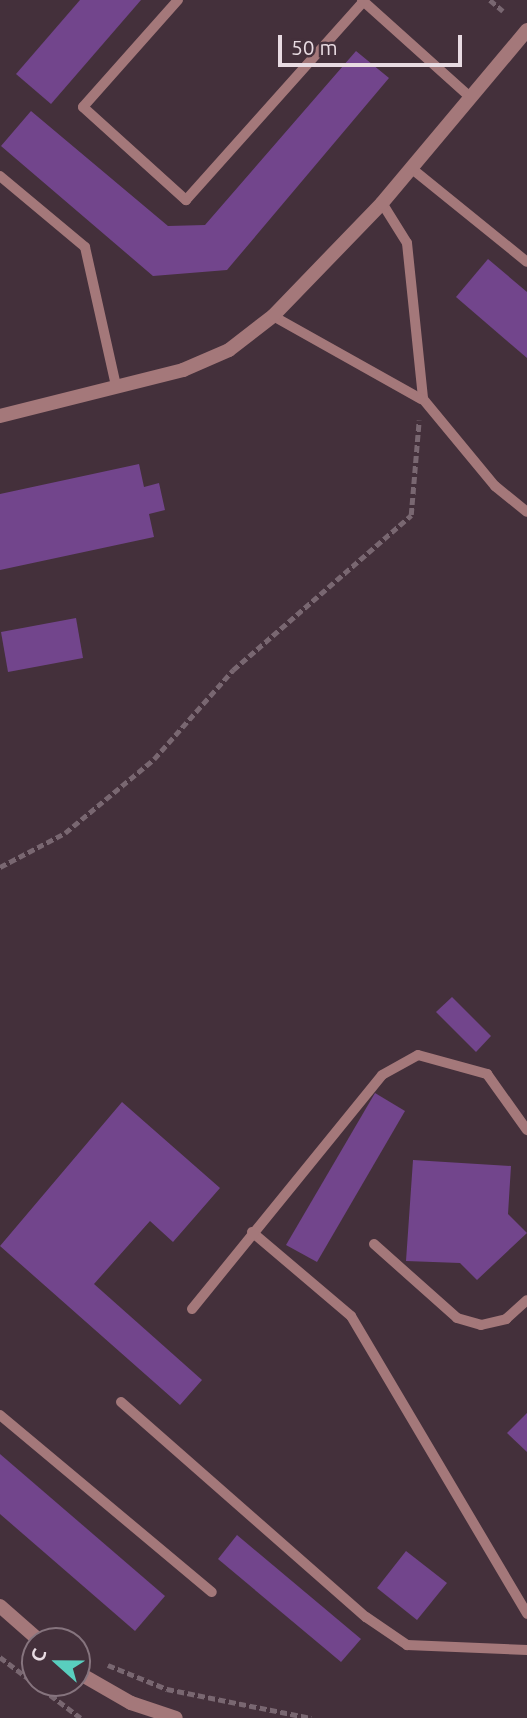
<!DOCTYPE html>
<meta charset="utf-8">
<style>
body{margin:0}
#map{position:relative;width:527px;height:1718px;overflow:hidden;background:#44303b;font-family:Ubuntu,sans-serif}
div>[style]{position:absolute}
.building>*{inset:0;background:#72458c}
.path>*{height:4.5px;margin-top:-2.25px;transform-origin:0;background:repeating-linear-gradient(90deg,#796771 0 7px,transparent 0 10.5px)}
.service>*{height:10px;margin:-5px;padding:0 5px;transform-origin:5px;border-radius:5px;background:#a4787a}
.minor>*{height:14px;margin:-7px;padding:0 7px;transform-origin:7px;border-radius:7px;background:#a4787a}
span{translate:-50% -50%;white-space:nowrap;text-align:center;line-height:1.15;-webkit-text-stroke:6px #44303b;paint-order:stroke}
.north{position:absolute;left:21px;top:1627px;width:70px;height:70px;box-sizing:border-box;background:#44303b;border:2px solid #86747e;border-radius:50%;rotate:291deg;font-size:19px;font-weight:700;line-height:28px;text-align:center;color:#e8dbe2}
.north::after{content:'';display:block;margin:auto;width:24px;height:32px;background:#59cebe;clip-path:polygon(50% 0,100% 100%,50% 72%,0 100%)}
.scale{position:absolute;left:278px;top:35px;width:184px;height:32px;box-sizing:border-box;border:4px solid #e8dbe2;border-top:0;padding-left:9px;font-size:21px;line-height:24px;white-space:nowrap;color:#e8dbe2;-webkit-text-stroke:5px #44303b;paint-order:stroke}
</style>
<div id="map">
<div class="building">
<i style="clip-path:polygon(80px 0,141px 0,51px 104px,16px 74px)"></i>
<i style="clip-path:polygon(356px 51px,389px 78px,227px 270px,153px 276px,1px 146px,31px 111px,168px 226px,205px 225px)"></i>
<i style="clip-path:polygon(488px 259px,527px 292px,527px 358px,456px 297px)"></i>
<i style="clip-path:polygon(139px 464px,144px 487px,159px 483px,165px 510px,149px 514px,154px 537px,0 570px,0 494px)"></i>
<i style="clip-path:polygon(76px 618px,83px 658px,8px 672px,1px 632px)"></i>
<i style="clip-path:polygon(452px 997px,491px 1036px,476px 1052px,436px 1012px)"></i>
<i style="clip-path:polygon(375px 1093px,405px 1111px,317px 1262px,286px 1245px)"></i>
<i style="clip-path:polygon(122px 1102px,220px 1188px,173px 1242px,150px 1221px,94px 1284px,202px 1380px,180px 1405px,0 1246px)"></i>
<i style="clip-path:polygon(413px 1160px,511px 1166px,508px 1214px,527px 1233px,477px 1280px,460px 1263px,406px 1261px)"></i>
<i style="clip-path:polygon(527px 1413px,527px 1452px,507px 1433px)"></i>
<i style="clip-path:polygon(0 1454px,165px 1596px,135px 1631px,0 1514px)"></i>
<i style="clip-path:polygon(237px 1535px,361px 1639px,341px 1662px,218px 1559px)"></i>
<i style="clip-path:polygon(406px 1551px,447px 1583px,417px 1620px,377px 1588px)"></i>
</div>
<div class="path">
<i style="left:490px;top:0;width:17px;rotate:40deg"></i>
<i style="left:0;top:867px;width:73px;rotate:-27.6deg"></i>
<i style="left:65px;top:833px;width:116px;rotate:-39.7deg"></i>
<i style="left:154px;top:759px;width:119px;rotate:-48.4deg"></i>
<i style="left:233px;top:670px;width:236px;rotate:-41deg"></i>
<i style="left:411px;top:515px;width:95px;rotate:-85.2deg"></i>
<i style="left:56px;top:1634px;width:13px;rotate:32deg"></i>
<i style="left:0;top:1657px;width:101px;rotate:37deg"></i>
<i style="left:108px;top:1665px;width:64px;rotate:22.1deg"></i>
<i style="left:167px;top:1689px;width:147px;rotate:11.4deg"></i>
</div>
<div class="service">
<i style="left:178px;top:0;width:143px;rotate:131.6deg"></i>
<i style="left:83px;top:107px;width:139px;rotate:42.1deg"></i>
<i style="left:186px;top:200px;width:267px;rotate:-48.2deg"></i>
<i style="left:362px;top:0;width:144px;rotate:41.9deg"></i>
<i style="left:411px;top:168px;width:149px;rotate:39deg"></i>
<i style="left:0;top:176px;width:111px;rotate:39.9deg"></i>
<i style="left:85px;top:247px;width:142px;rotate:77.4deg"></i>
<i style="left:382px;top:203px;width:47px;rotate:58deg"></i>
<i style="left:407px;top:243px;width:157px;rotate:84.1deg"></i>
<i style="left:423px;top:399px;width:113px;rotate:50.4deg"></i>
<i style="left:495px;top:486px;width:41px;rotate:39.1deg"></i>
<i style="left:273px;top:316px;width:170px;rotate:29.3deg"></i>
<i style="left:252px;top:1232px;width:130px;rotate:40.3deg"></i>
<i style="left:351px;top:1316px;width:346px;rotate:59.4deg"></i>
<i style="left:374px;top:1244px;width:111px;rotate:41.7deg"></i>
<i style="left:457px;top:1318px;width:25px;rotate:16deg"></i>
<i style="left:481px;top:1325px;width:26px;rotate:-13deg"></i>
<i style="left:506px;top:1319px;width:28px;rotate:-42deg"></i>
<i style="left:192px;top:1309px;width:301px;rotate:-50.9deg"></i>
<i style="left:382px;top:1075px;width:41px;rotate:-29.1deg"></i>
<i style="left:418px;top:1055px;width:72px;rotate:15.4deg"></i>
<i style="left:487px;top:1074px;width:69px;rotate:54.5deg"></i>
<i style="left:121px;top:1402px;width:326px;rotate:41.3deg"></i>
<i style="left:366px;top:1617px;width:50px;rotate:34.3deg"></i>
<i style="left:407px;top:1645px;width:120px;rotate:2.4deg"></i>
<i style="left:0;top:1415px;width:276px;rotate:39.9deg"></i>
</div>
<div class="minor">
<i style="left:0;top:416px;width:189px;rotate:-14.1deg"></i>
<i style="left:183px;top:370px;width:50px;rotate:-23.5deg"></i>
<i style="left:229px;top:350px;width:56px;rotate:-37.7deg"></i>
<i style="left:273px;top:316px;width:157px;rotate:-46deg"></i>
<i style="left:382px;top:203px;width:226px;rotate:-50deg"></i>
<i style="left:0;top:1606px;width:53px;rotate:41.2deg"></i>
<i style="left:77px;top:1672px;width:62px;rotate:29.9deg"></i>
<i style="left:131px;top:1703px;width:47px;rotate:18.4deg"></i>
</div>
<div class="north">С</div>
<div class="scale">50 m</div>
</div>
